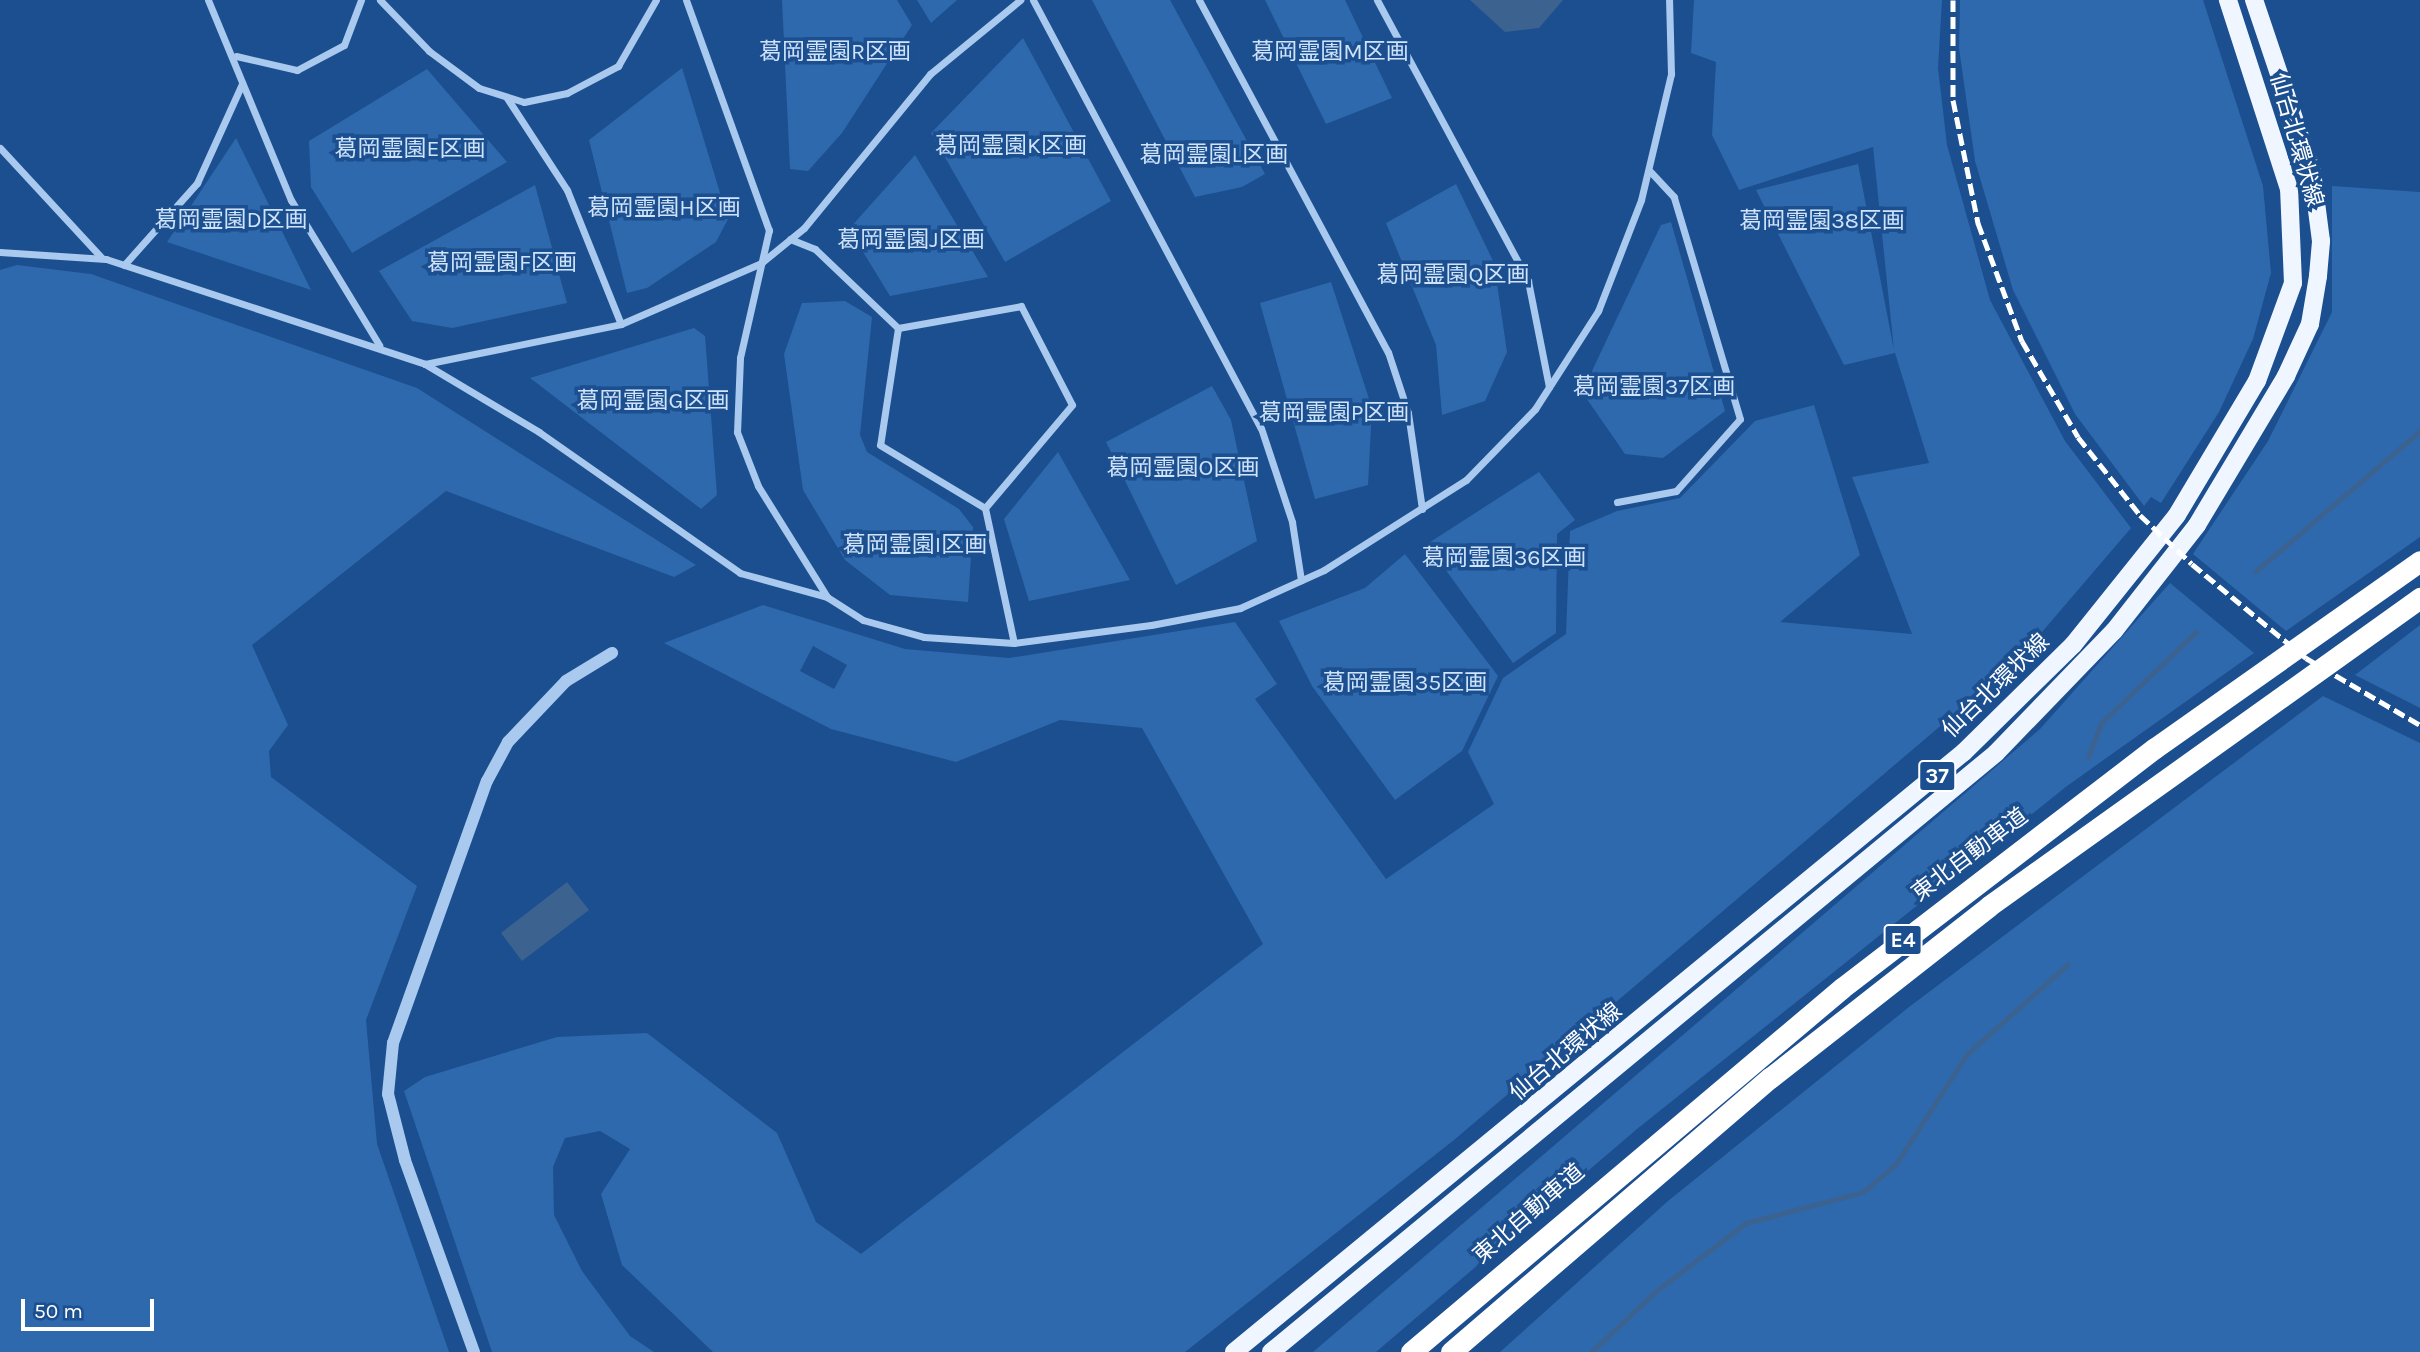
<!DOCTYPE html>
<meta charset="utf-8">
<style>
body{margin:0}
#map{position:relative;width:2420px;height:1352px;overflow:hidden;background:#1b4f8f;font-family:Karla,"Noto Sans JP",sans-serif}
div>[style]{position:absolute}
.green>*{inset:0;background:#2e69ad}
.water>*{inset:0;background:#3c6290}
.stream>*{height:5px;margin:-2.5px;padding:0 2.5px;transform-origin:2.5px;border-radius:2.5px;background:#3c6290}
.minor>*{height:7px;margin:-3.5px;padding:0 3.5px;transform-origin:3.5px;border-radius:3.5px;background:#a9c9ee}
.tertiary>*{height:12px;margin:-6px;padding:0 6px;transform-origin:6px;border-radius:6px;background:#a9c9ee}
.primary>*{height:18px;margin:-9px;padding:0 9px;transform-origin:9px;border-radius:9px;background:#f0f6ff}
.motorway>*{height:21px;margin:-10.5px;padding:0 10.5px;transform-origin:10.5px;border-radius:10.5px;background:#fff}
.rail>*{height:5px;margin-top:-2.5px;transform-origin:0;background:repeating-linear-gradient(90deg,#fff 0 12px,transparent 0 17px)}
span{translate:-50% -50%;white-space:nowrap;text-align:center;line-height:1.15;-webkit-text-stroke:7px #1b4f8f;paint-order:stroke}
.shield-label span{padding:2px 5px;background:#1b4f8f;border:2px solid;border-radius:5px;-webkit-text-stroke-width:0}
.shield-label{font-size:21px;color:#fff;font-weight:700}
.park-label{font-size:23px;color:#cfe3fa}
.street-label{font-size:23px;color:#fff}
.scale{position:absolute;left:21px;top:1299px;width:133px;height:32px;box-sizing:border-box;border:4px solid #fff;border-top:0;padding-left:9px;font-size:21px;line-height:24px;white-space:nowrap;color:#fff;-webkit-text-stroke:5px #1b4f8f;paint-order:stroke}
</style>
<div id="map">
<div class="green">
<i style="clip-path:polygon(782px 0,897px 0,912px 25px,842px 133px,808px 171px,790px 169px)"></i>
<i style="clip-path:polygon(917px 0,957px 0,931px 23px)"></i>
<i style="clip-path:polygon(1092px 0,1170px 0,1265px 174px,1242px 187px,1195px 197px)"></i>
<i style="clip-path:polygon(1265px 0,1345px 0,1392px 98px,1326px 124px)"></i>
<i style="clip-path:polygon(evenodd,1694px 0,1942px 0,1938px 68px,1947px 145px,1990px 300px,2065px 441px,2131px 528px,2019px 659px,1454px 1140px,1185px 1352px,713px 1352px,622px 1265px,601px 1194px,630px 1149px,600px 1131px,565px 1138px,553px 1167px,554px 1215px,582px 1271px,630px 1336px,654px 1352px,492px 1352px,404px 1091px,425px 1077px,557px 1037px,647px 1033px,777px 1133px,816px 1222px,861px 1254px,1263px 944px,1142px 728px,1060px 720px,956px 762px,831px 729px,664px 643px,763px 605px,905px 649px,1009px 658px,1235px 622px,1277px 684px,1255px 699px,1386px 879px,1494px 804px,1468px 752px,1503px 678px,1566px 634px,1570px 531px,1617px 511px,1680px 498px,1755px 421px,1814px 405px,1860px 555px,1780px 622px,1912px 634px,1852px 477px,1929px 463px,1895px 353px,1844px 365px,1756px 190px,1858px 164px,1894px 350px,1873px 147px,1739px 190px,1712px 135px,1716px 62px,1691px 53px,1694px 0,813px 646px,847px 665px,834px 689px,800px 671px,813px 646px)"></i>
<i style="clip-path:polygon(1960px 0,2203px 0,2263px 186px,2271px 273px,2253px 339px,2219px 412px,2161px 503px,2151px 497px,2144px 506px,2075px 414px,2013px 290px,1975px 161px,1959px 48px)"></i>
<i style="clip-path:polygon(1023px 38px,1111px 201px,1005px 262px,931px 133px)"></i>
<i style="clip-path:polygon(682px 68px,728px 219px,716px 242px,647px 288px,627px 293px,589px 140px)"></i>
<i style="clip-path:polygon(427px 69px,507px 162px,352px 253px,311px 187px,309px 141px)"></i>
<i style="clip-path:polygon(236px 138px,311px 290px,167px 242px)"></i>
<i style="clip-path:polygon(915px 155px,988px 277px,890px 296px,849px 229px)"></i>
<i style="clip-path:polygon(1456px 184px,1494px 263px,1507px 352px,1485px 401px,1442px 415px,1436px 345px,1386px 223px)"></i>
<i style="clip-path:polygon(535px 185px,567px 303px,452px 328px,412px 321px,379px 271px)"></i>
<i style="clip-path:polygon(2332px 186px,2420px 192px,2420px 537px,2286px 631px,2193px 554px,2268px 441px,2332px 312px)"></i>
<i style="clip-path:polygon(1671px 222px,1725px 411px,1663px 458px,1625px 454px,1582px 392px,1661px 225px)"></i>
<i style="clip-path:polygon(17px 265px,91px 274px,417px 388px,696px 565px,674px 577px,446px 491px,252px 645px,288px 725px,269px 751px,271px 777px,417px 886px,366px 1020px,377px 1144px,449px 1352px,0 1352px,0 270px)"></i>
<i style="clip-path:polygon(1331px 282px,1372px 408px,1368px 485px,1315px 499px,1260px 303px)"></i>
<i style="clip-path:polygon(845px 301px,872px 317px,860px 435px,867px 452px,959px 509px,973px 527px,968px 602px,890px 595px,845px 560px,803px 490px,784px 354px,802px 303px)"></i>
<i style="clip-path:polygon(694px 328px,705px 336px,717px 495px,701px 509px,530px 378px)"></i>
<i style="clip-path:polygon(1212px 386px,1231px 420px,1257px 541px,1176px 585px,1106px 442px)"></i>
<i style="clip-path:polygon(1058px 452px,1130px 580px,1029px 601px,1004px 519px)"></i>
<i style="clip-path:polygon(1539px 472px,1575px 520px,1557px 534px,1556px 633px,1513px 663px,1427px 544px)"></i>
<i style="clip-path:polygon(1405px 554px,1498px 676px,1462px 751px,1395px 800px,1312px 686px,1279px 621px,1365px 588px)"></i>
<i style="clip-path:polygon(2170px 583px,2254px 653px,2067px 786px,1637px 1129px,1376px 1352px,1313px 1352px,2040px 729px)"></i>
<i style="clip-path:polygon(2420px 625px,2420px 708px,2355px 675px)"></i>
<i style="clip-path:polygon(2323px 696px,2420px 743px,2420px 1352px,1500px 1352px,1668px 1201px,1909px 1007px)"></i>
</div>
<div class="water">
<i style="clip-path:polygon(1470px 0,1563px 0,1539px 28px,1505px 32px)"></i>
<i style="clip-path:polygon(567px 882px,589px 910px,522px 961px,501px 933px)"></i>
</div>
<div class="stream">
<i style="left:2256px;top:571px;width:216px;rotate:-40.5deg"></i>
<i style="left:2088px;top:757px;width:36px;rotate:-69deg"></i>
<i style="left:2101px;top:723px;width:132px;rotate:-43.8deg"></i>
<i style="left:1591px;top:1352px;width:89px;rotate:-43.2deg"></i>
<i style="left:1656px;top:1291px;width:113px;rotate:-37.1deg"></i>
<i style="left:1746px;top:1223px;width:121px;rotate:-14.8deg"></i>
<i style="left:1863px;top:1192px;width:43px;rotate:-40.3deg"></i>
<i style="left:1896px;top:1164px;width:131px;rotate:-57.2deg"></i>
<i style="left:1967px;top:1054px;width:135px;rotate:-41.7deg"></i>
</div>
<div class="minor">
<i style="left:208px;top:0;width:217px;rotate:67.5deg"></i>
<i style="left:291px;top:200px;width:170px;rotate:58.7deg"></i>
<i style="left:380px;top:0;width:71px;rotate:46.1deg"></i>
<i style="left:429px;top:51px;width:62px;rotate:36.5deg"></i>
<i style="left:479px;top:88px;width:47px;rotate:17.3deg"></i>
<i style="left:524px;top:102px;width:44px;rotate:-11.8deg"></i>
<i style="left:567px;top:93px;width:58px;rotate:-27.9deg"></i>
<i style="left:618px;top:66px;width:76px;rotate:-60.1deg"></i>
<i style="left:686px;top:0;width:245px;rotate:70.2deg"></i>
<i style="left:769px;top:230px;width:131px;rotate:102.8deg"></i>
<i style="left:740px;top:358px;width:74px;rotate:92.3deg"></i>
<i style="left:737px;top:432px;width:58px;rotate:68.7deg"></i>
<i style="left:758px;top:486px;width:131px;rotate:58.1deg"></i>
<i style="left:1033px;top:0;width:485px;rotate:62deg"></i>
<i style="left:1261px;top:428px;width:99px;rotate:71.7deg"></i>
<i style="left:1292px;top:522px;width:59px;rotate:81.2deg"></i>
<i style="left:1199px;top:0;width:400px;rotate:61.8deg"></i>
<i style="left:1388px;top:352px;width:64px;rotate:71.8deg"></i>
<i style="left:1408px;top:413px;width:97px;rotate:81.7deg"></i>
<i style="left:1377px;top:0;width:319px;rotate:61.7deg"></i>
<i style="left:1528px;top:281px;width:108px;rotate:78.8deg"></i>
<i style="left:236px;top:56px;width:63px;rotate:12.9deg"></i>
<i style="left:297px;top:70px;width:53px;rotate:-28deg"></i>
<i style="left:344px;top:45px;width:48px;rotate:-69.3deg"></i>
<i style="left:507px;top:98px;width:110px;rotate:56.9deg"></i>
<i style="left:567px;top:190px;width:144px;rotate:68.1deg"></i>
<i style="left:0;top:148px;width:150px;rotate:47.2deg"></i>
<i style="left:790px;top:239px;width:27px;rotate:22deg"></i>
<i style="left:815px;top:249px;width:115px;rotate:43.6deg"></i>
<i style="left:898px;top:328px;width:118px;rotate:98.7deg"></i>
<i style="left:880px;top:445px;width:122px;rotate:31deg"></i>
<i style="left:985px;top:508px;width:138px;rotate:77.9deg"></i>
<i style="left:0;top:252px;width:106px;rotate:3.8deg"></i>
<i style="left:106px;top:259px;width:336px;rotate:18.2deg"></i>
<i style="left:425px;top:364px;width:133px;rotate:30.8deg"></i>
<i style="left:539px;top:432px;width:246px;rotate:35deg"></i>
<i style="left:740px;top:573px;width:90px;rotate:15.4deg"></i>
<i style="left:827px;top:597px;width:43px;rotate:32.6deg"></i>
<i style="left:863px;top:620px;width:63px;rotate:15.6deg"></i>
<i style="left:924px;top:637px;width:90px;rotate:3.8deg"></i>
<i style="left:1014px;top:643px;width:138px;rotate:-7.5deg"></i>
<i style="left:1151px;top:625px;width:91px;rotate:-10.8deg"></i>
<i style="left:1240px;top:608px;width:92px;rotate:-24.3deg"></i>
<i style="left:1324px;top:570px;width:168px;rotate:-32.4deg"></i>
<i style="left:1466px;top:480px;width:99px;rotate:-45.8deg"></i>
<i style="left:1535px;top:409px;width:117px;rotate:-57.3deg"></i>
<i style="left:1598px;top:311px;width:119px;rotate:-68.8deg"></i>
<i style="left:1641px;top:200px;width:130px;rotate:-76.6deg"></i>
<i style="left:1671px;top:74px;width:74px;rotate:-91.5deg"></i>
<i style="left:124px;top:265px;width:110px;rotate:-48.3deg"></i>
<i style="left:197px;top:183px;width:109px;rotate:-65.6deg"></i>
<i style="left:898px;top:328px;width:125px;rotate:-10.1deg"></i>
<i style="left:1021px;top:306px;width:111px;rotate:62.7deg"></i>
<i style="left:1072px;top:405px;width:135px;rotate:130.2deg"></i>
<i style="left:425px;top:364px;width:200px;rotate:-11.5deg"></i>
<i style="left:621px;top:324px;width:153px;rotate:-23.5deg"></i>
<i style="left:761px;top:263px;width:55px;rotate:-39.1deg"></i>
<i style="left:804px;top:228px;width:199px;rotate:-50.7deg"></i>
<i style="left:930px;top:74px;width:117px;rotate:-39.4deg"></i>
<i style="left:1617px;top:502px;width:60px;rotate:-10.6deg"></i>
<i style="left:1676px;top:491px;width:96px;rotate:-48.4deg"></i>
<i style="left:1740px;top:419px;width:232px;rotate:-106.6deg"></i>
<i style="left:1674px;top:197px;width:35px;rotate:-133deg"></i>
</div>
<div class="tertiary">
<i style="left:474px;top:1352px;width:204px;rotate:-109.8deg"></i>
<i style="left:405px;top:1160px;width:68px;rotate:-104.4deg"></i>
<i style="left:388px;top:1094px;width:51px;rotate:-84.4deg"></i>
<i style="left:393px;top:1043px;width:278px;rotate:-70.3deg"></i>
<i style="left:487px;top:781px;width:44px;rotate:-61.7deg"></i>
<i style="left:508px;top:742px;width:84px;rotate:-46.4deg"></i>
<i style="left:566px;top:681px;width:54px;rotate:-31.3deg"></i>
</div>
<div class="primary">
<i style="left:1234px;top:1352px;width:945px;rotate:-39.42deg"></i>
<i style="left:1964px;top:752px;width:153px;rotate:-44.5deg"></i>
<i style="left:2073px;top:645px;width:166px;rotate:-51.3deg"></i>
<i style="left:2177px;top:515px;width:156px;rotate:-59.2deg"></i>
<i style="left:2257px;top:381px;width:104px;rotate:-69.8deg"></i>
<i style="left:2293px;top:283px;width:94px;rotate:-92.4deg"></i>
<i style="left:2289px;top:189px;width:199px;rotate:-107.9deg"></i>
<i style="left:1271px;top:1352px;width:940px;rotate:-39.56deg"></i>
<i style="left:1996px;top:753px;width:170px;rotate:-46deg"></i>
<i style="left:2114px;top:631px;width:135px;rotate:-51.9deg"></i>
<i style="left:2197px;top:525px;width:174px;rotate:-59.1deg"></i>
<i style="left:2286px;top:376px;width:57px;rotate:-65.2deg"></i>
<i style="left:2310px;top:324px;width:49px;rotate:-80.5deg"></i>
<i style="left:2318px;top:276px;width:35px;rotate:-85deg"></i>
<i style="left:2321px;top:241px;width:70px;rotate:-97.4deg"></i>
<i style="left:2312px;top:172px;width:182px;rotate:-108.6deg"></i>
</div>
<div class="motorway">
<i style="left:1411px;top:1352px;width:564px;rotate:-40.18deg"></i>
<i style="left:1842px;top:988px;width:394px;rotate:-37.5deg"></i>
<i style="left:2155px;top:748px;width:324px;rotate:-35.2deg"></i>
<i style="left:1451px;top:1352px;width:421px;rotate:-40.7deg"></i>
<i style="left:1770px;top:1078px;width:278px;rotate:-38.1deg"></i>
<i style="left:1989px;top:906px;width:530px;rotate:-35.55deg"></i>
</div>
<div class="rail">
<i style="left:1953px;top:0;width:100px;rotate:90deg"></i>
<i style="left:1953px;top:100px;width:126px;rotate:78.5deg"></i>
<i style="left:1978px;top:223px;width:126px;rotate:69.6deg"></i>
<i style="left:2022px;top:341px;width:111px;rotate:59.7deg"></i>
<i style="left:2078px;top:437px;width:100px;rotate:51.5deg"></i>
<i style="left:2140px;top:515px;width:71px;rotate:43.3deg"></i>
<i style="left:2192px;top:564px;width:148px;rotate:39.5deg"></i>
<i style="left:2306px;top:658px;width:132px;rotate:30.4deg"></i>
</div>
<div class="shield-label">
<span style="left:1937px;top:776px">37</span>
<span style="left:1903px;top:940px">E4</span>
</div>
<div class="park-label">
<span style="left:835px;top:52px">葛岡霊園R区画</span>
<span style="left:1330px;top:52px">葛岡霊園M区画</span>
<span style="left:1011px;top:146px">葛岡霊園K区画</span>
<span style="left:410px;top:149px">葛岡霊園E区画</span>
<span style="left:1214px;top:155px">葛岡霊園L区画</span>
<span style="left:664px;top:208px">葛岡霊園H区画</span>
<span style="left:231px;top:220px">葛岡霊園D区画</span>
<span style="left:1822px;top:221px">葛岡霊園38区画</span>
<span style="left:911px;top:240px">葛岡霊園J区画</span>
<span style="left:502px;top:263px">葛岡霊園F区画</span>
<span style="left:1453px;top:275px">葛岡霊園Q区画</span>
<span style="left:1654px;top:387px">葛岡霊園37区画</span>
<span style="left:653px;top:401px">葛岡霊園G区画</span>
<span style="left:1334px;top:413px">葛岡霊園P区画</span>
<span style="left:1183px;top:468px">葛岡霊園O区画</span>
<span style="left:915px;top:545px">葛岡霊園I区画</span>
<span style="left:1504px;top:558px">葛岡霊園36区画</span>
<span style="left:1405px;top:683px">葛岡霊園35区画</span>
</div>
<div class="street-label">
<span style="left:2296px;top:140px;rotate:74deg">仙台北環状線</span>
<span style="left:1996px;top:686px;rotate:-44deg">仙台北環状線</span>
<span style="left:1970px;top:855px;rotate:-37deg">東北自動車道</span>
<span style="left:1566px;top:1052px;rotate:-40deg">仙台北環状線</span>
<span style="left:1529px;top:1214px;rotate:-41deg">東北自動車道</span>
</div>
<div class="scale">50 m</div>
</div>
